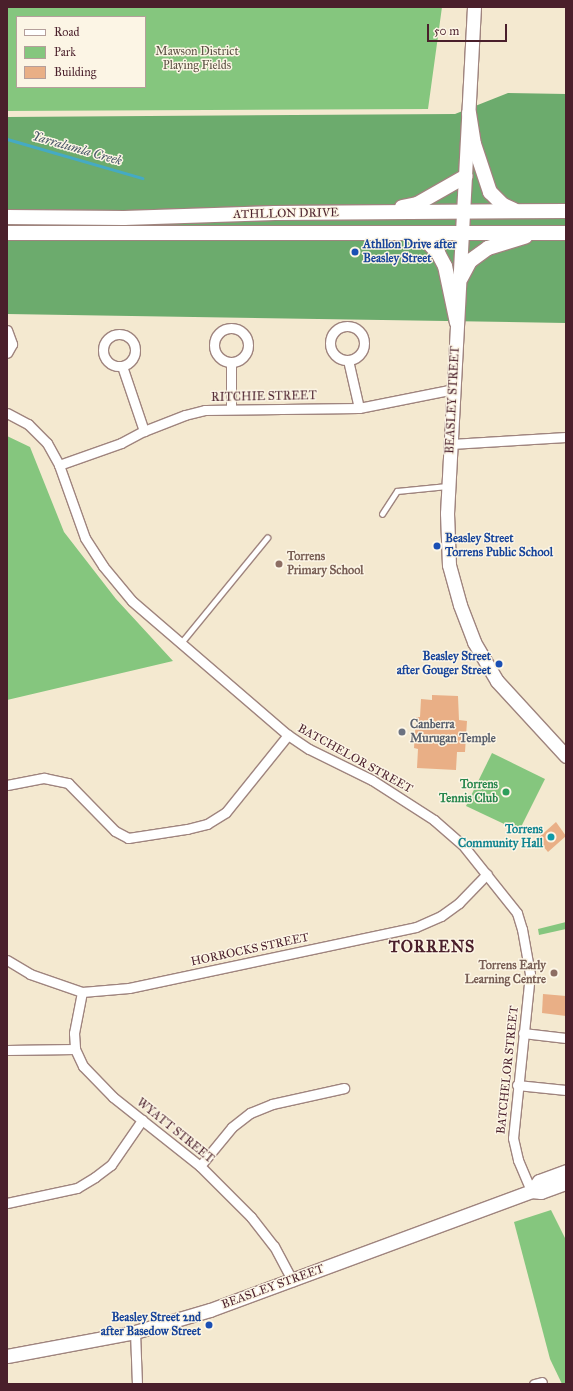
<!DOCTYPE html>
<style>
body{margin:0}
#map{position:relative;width:573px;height:1391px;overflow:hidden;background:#f4e9d0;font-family:"IM FELL Great Primer",serif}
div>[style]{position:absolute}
.green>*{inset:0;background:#85c67e}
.forest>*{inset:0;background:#6cab6d}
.stream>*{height:3px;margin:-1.5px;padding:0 1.5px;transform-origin:1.5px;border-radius:1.5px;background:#45aac4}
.building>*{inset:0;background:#e9af86}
.roads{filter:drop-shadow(1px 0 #9f847e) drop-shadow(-1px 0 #9f847e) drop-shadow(0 1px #9f847e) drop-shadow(0 -1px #9f847e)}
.service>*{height:4.5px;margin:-2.25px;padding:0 2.25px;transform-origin:2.25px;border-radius:2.25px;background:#fff}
.minor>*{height:9px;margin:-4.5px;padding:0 4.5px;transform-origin:4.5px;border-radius:4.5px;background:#fff}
.minor>.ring{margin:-4.5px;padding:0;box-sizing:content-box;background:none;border:9px solid #fff;border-radius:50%}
.secondary>*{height:13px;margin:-6.5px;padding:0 6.5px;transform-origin:6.5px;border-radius:6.5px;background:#fff}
.primary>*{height:14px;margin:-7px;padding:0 7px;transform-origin:7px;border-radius:7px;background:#fff}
.dots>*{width:11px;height:11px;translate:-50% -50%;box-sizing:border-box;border:2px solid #fcf5e5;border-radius:50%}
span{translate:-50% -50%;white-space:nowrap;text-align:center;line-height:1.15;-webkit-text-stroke:3px #fcf5e5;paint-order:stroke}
.park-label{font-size:12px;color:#5c5144}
.street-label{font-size:12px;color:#4a1f2b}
.transit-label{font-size:12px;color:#164399;font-weight:700}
.left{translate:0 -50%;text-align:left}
.right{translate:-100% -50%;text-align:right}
.education-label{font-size:12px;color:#785e54;font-weight:700}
.worship-label{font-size:12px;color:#5b616d;font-weight:700}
.leisure-label{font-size:12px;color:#27864d;font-weight:700}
.culture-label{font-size:12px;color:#0d838f;font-weight:700}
.water-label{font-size:13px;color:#485768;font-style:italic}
.district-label{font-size:16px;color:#4a1f2b;font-weight:700;letter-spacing:1px}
.frame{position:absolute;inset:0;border:8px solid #4a1f2b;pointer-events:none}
.legend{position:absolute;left:16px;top:16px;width:130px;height:72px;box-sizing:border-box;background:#fcf5e5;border:1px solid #b59f9b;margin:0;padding:5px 7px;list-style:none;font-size:12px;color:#4a1f2b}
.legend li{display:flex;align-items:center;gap:8px;height:20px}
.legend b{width:20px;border:1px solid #b59f9b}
.scale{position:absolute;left:427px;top:24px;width:80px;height:18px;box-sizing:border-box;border:2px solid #4a1f2b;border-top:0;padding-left:5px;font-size:12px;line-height:14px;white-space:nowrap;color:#4a1f2b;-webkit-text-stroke:3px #fcf5e5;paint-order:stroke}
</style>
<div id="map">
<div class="green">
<i style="clip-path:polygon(evenodd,7px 7px,442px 7px,428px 109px,7px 111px,7px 7px,17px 17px,145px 17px,145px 87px,17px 87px,17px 17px)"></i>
<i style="clip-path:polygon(7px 436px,30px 447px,64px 532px,116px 599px,173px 661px,7px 700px)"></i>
<i style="clip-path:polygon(492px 753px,545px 779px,519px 831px,466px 806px)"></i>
<i style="clip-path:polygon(566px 922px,566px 929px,539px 935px,538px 929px)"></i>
<i style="clip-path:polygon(551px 1210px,566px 1240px,566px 1384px,562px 1384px,550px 1359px,514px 1222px)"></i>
</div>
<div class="forest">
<i style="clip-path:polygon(508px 93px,566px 94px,566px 323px,7px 314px,7px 117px,455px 114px)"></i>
</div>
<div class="stream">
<i style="left:7px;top:139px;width:141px;rotate:16.1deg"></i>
</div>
<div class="building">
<i style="clip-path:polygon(432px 695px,458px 696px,459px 720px,467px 721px,465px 752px,457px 752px,456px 770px,417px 768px,418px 749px,414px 748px,416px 717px,420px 717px,421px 699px,432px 700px)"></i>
<i style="clip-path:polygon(556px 822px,566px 836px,548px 852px,537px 839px)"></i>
<i style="clip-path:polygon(543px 994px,566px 996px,566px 1016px,542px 1013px)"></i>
</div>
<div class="roads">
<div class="service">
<i style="left:382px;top:514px;width:27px;rotate:-57deg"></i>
<i style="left:397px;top:491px;width:50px;rotate:-5.7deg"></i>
<i style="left:181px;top:643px;width:136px;rotate:-50.7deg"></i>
</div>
<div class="minor">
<i class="ring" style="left:330px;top:326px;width:25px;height:25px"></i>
<i class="ring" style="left:214px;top:328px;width:25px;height:25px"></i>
<i style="left:7px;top:330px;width:15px;rotate:70deg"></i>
<i style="left:12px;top:344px;width:10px;rotate:119deg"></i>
<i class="ring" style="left:103px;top:334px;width:23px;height:23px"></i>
<i style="left:348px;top:360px;width:49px;rotate:77.1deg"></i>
<i style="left:231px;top:362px;width:47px;rotate:90deg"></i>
<i style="left:122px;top:366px;width:69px;rotate:71.3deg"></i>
<i style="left:7px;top:413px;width:24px;rotate:28deg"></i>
<i style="left:28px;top:424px;width:27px;rotate:45deg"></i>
<i style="left:47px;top:443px;width:25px;rotate:61deg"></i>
<i style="left:59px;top:465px;width:77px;rotate:70.4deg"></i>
<i style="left:85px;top:538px;width:33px;rotate:57deg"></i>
<i style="left:103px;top:566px;width:45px;rotate:50.4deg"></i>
<i style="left:132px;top:601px;width:206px;rotate:40.7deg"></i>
<i style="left:288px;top:735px;width:25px;rotate:34deg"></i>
<i style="left:309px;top:749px;width:70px;rotate:26.2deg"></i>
<i style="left:372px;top:780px;width:74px;rotate:32.8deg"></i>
<i style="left:434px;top:820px;width:37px;rotate:41deg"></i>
<i style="left:462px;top:844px;width:88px;rotate:51.4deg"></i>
<i style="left:517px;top:913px;width:17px;rotate:73deg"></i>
<i style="left:522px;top:929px;width:46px;rotate:79.9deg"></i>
<i style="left:530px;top:974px;width:165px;rotate:95.9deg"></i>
<i style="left:513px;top:1138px;width:23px;rotate:77deg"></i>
<i style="left:518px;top:1160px;width:34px;rotate:67deg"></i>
<i style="left:451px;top:444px;width:115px;rotate:-3.5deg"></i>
<i style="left:59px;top:465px;width:66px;rotate:-19.5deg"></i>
<i style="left:121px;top:443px;width:26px;rotate:-28deg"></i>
<i style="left:144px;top:431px;width:44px;rotate:-21.3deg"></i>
<i style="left:185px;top:415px;width:21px;rotate:-14deg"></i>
<i style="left:205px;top:410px;width:154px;rotate:-0.7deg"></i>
<i style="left:359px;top:408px;width:97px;rotate:-11.3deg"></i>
<i style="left:7px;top:785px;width:38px;rotate:-11deg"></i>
<i style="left:44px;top:778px;width:25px;rotate:12deg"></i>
<i style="left:68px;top:783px;width:67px;rotate:45.6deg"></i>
<i style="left:115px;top:831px;width:15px;rotate:28deg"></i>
<i style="left:128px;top:838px;width:60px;rotate:-8.7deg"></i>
<i style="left:187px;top:829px;width:21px;rotate:-14deg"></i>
<i style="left:207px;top:824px;width:22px;rotate:-32deg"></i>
<i style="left:226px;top:812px;width:99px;rotate:-51.2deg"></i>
<i style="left:7px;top:960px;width:27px;rotate:31deg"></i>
<i style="left:30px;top:974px;width:55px;rotate:19.1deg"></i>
<i style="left:82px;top:992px;width:47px;rotate:-4.9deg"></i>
<i style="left:129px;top:988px;width:293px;rotate:-12deg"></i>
<i style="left:416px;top:927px;width:27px;rotate:-24deg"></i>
<i style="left:441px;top:916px;width:22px;rotate:-36deg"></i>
<i style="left:459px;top:903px;width:40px;rotate:-46deg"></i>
<i style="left:82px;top:992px;width:42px;rotate:101deg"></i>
<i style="left:74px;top:1033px;width:16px;rotate:86deg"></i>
<i style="left:75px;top:1049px;width:19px;rotate:65deg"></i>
<i style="left:83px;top:1066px;width:43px;rotate:45.9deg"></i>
<i style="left:113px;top:1097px;width:111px;rotate:38.4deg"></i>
<i style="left:200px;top:1166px;width:72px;rotate:45deg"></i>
<i style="left:251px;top:1217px;width:37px;rotate:52deg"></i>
<i style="left:274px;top:1246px;width:40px;rotate:62deg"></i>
<i style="left:523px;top:1033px;width:43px;rotate:6.6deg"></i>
<i style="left:7px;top:1050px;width:68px;rotate:-0.8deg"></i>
<i style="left:517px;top:1085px;width:49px;rotate:5.8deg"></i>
<i style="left:200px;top:1166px;width:50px;rotate:-50.6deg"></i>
<i style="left:232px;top:1127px;width:23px;rotate:-38deg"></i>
<i style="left:250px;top:1113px;width:24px;rotate:-22deg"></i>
<i style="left:272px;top:1104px;width:74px;rotate:-12.5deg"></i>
<i style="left:7px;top:1203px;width:72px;rotate:-12.1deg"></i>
<i style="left:77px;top:1188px;width:21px;rotate:-31deg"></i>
<i style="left:95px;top:1177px;width:20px;rotate:-37deg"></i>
<i style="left:111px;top:1165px;width:55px;rotate:-55.4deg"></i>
<i style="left:135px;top:1332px;width:52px;rotate:87.8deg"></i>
<i style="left:534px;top:1384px;width:8px;rotate:-14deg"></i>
</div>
<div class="secondary">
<i style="left:474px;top:7px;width:507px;rotate:93.05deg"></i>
<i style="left:447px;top:513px;width:52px;rotate:87.8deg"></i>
<i style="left:449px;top:565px;width:41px;rotate:74.6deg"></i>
<i style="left:460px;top:605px;width:40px;rotate:69deg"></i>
<i style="left:474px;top:642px;width:45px;rotate:59.5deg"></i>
<i style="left:497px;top:681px;width:102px;rotate:47.4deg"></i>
<i style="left:531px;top:1191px;width:13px;rotate:-51deg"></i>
<i style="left:539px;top:1181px;width:29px;rotate:-20deg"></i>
<i style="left:7px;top:1356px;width:130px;rotate:-10.6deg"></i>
<i style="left:135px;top:1332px;width:78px;rotate:-16.3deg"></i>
<i style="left:210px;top:1310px;width:342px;rotate:-20.3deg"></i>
<i style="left:531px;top:1191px;width:10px;rotate:6deg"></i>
<i style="left:541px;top:1192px;width:27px;rotate:-20deg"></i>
</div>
<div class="primary">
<i style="left:469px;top:113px;width:31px;rotate:81deg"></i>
<i style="left:474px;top:144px;width:51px;rotate:71.6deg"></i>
<i style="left:490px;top:192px;width:18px;rotate:45deg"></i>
<i style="left:503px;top:205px;width:12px;rotate:24deg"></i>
<i style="left:402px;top:207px;width:15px;rotate:-11deg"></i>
<i style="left:417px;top:204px;width:56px;rotate:-29.7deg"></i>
<i style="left:7px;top:217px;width:117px;rotate:0.5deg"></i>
<i style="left:124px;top:218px;width:151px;rotate:-1.9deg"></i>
<i style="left:275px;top:213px;width:291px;rotate:-0.4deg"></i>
<i style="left:7px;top:233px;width:559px"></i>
<i style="left:413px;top:234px;width:12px;rotate:20deg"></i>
<i style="left:424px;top:238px;width:21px;rotate:47deg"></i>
<i style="left:438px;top:253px;width:15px;rotate:62deg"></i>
<i style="left:445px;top:266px;width:58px;rotate:78.1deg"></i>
<i style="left:461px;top:278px;width:19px;rotate:-62deg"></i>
<i style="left:470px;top:261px;width:22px;rotate:-36deg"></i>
<i style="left:488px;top:248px;width:39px;rotate:-17deg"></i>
</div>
</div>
<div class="dots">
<i style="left:355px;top:252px;background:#1a4fb4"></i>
<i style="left:437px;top:546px;background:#1a4fb4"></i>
<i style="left:279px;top:564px;background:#8d6e63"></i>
<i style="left:499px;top:664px;background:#1a4fb4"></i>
<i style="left:402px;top:732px;background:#6b7280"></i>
<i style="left:506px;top:792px;background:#2e9e5b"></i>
<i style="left:551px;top:837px;background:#0f9aa8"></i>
<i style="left:554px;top:973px;background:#8d6e63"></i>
<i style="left:209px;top:1325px;background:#1a4fb4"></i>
</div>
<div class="park-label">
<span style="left:197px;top:59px">Mawson District<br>Playing Fields</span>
</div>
<div class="street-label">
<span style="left:286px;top:214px;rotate:-1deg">ATHLLON DRIVE</span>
<span style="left:264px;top:397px;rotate:-1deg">RITCHIE STREET</span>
<span style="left:453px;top:400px;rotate:-87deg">BEASLEY STREET</span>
<span style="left:355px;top:759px;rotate:29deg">BATCHELOR STREET</span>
<span style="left:250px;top:950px;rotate:-12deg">HORROCKS STREET</span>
<span style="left:508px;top:1070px;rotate:-84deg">BATCHELOR STREET</span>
<span style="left:175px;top:1131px;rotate:39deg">WYATT STREET</span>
<span style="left:273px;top:1287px;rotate:-20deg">BEASLEY STREET</span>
</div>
<div class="transit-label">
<span class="left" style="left:363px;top:252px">Athllon Drive after<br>Beasley Street</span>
<span class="left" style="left:445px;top:546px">Beasley Street<br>Torrens Public School</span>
<span class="right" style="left:491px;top:664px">Beasley Street<br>after Gouger Street</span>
<span class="right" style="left:201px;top:1325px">Beasley Street 2nd<br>after Basedow Street</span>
</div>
<div class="education-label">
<span class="left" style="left:287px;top:564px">Torrens<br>Primary School</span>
<span class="right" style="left:546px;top:973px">Torrens Early<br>Learning Centre</span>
</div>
<div class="worship-label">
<span class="left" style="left:410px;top:732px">Canberra<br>Murugan Temple</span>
</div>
<div class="leisure-label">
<span class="right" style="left:498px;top:792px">Torrens<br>Tennis Club</span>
</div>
<div class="culture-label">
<span class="right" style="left:543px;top:837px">Torrens<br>Community Hall</span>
</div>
<div class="water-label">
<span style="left:77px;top:149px;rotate:16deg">Yarralumla Creek</span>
</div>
<div class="district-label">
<span style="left:432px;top:947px">TORRENS</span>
</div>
<div class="frame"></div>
<ul class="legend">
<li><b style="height:5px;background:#fff"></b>Road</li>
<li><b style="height:11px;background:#85c67e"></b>Park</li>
<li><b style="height:11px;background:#e9af86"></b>Building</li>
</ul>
<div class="scale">50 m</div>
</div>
